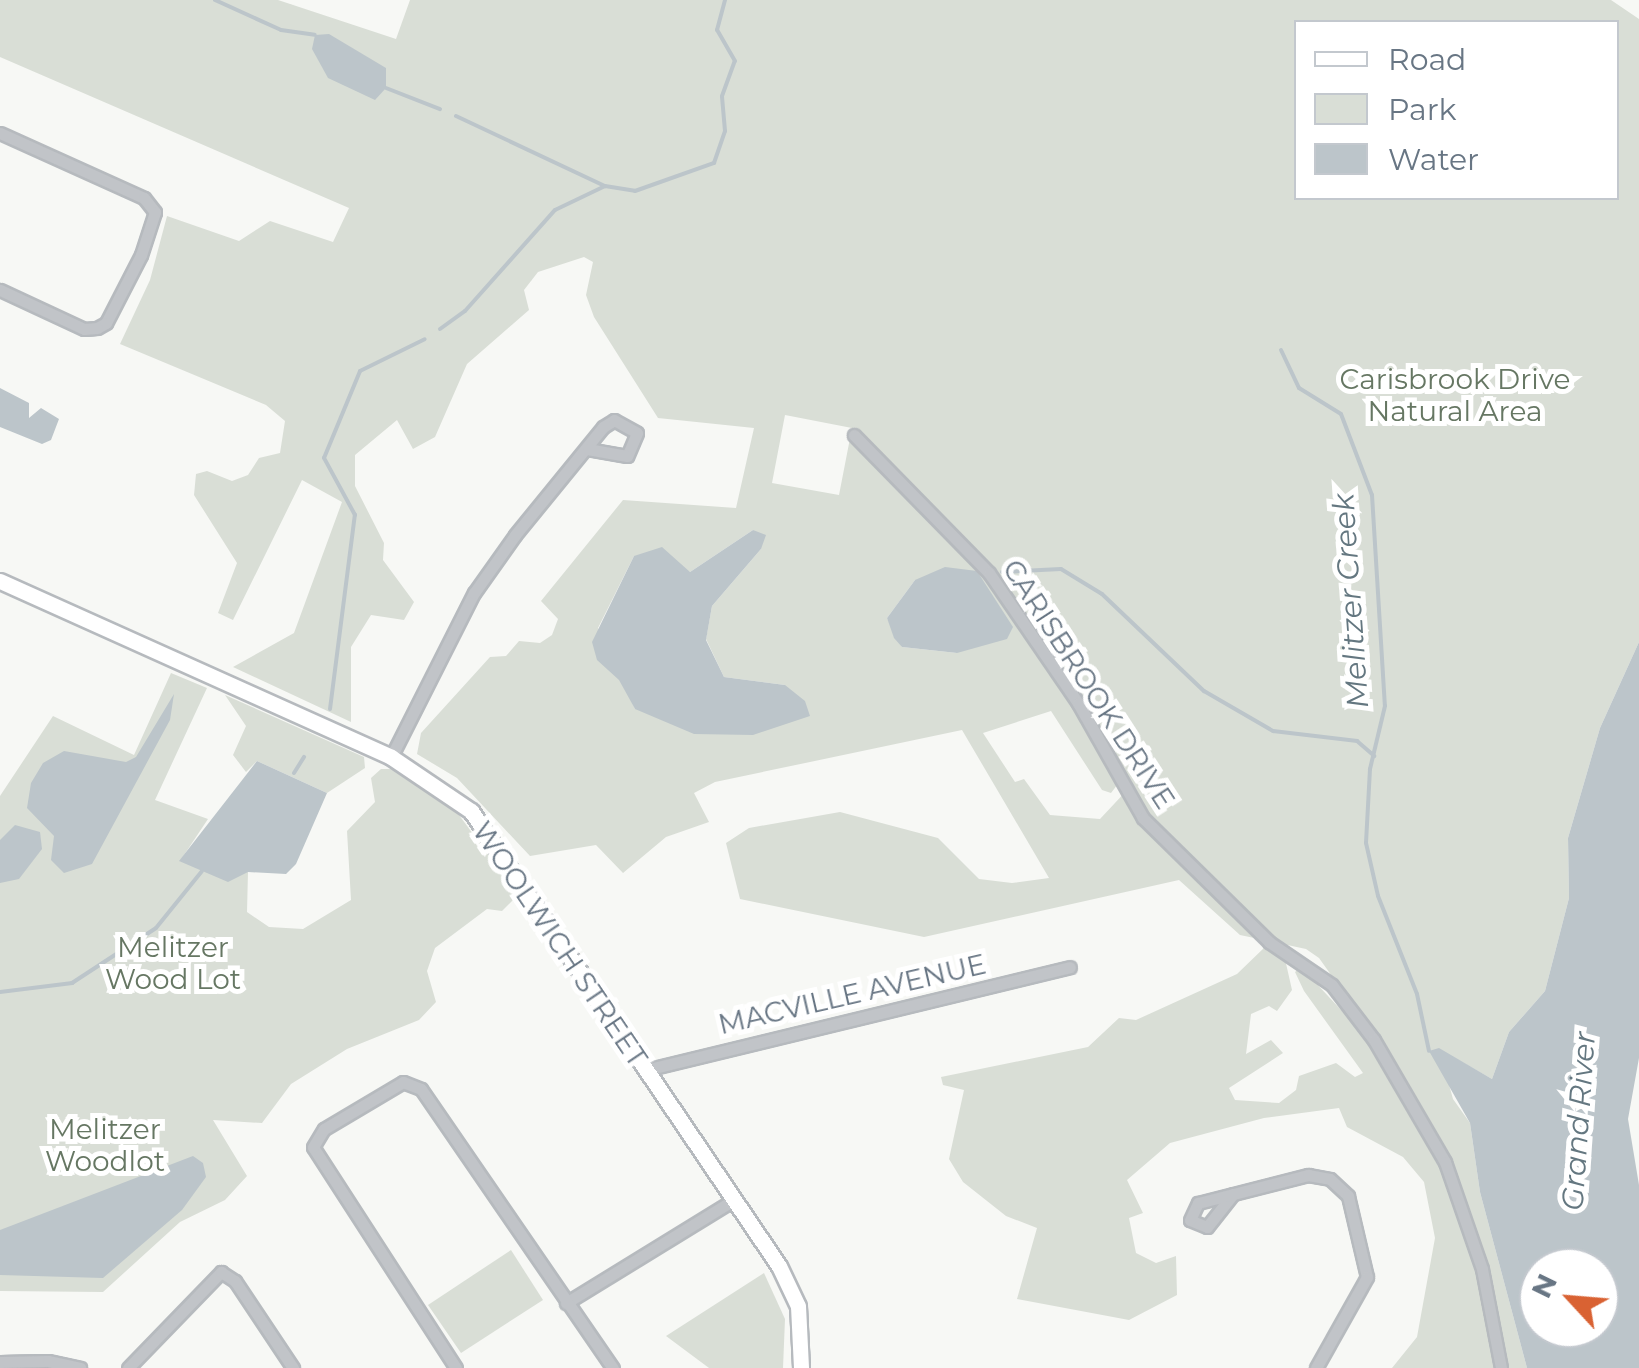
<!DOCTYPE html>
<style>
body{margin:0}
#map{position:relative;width:1639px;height:1368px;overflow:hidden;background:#f7f8f5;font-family:Montserrat,sans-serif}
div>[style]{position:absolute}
.green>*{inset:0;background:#d9ded6}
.water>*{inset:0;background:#bcc5ca}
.stream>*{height:4px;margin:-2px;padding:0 2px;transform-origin:2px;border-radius:2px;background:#bcc5ca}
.roads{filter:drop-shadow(2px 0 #b6babe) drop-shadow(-2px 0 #b6babe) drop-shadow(0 2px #b6babe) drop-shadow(0 -2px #b6babe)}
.street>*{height:11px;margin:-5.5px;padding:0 5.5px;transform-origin:5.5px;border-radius:5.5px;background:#c1c4c8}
.secondary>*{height:15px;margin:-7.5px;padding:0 7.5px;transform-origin:7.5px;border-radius:7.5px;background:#fff}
span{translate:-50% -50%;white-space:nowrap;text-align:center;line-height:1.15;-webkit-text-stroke:10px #fff;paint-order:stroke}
.park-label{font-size:28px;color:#667763}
.street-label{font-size:28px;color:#687684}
.water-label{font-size:30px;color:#647780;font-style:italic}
.legend{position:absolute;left:1294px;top:20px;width:325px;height:180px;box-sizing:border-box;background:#fff;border:2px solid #c3c8ce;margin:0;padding:12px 18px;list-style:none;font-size:30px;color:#687684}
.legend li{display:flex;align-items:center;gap:20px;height:50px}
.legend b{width:50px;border:2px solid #c3c8ce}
.north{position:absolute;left:1519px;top:1248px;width:100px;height:100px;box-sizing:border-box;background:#fff;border:2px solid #c3c8ce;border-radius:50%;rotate:296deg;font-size:28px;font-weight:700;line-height:40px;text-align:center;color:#687684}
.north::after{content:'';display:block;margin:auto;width:35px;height:45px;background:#d96233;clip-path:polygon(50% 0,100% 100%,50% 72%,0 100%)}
</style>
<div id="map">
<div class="green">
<i style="clip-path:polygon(evenodd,0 0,278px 0,396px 39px,410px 0,1611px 0,1639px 19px,1639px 642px,1600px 728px,1568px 838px,1569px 898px,1545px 991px,1509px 1032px,1492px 1079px,1439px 1049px,1453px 1099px,1470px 1123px,1480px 1192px,1527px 1368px,1506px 1368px,1452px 1166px,1398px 1069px,1319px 958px,1306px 949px,1240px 935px,1179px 880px,924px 937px,740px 899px,726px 843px,749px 828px,840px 812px,938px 838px,979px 879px,1012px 883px,1049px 878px,962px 730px,715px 782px,694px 793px,709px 822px,666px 837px,623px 873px,596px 845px,530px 856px,457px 778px,417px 754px,421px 733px,490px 657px,506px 656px,519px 641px,540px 643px,552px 635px,558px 619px,541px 601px,623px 500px,736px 508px,754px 428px,658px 418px,594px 317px,586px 295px,593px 262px,584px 257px,538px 272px,524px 290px,529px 310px,467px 364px,435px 437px,413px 449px,397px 420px,355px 455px,355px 486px,384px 543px,383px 560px,414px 602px,404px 620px,371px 615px,351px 647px,351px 722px,233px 667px,294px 633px,342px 502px,302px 480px,233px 620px,218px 613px,237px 563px,194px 495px,196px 474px,207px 471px,232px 481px,248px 475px,259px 458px,280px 453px,285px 421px,266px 405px,120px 344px,150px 280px,167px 216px,239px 241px,270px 221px,333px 242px,349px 208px,0 57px,0 0,1296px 22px,1616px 22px,1616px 198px,1296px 198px,1296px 22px,0 0,785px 415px,852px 428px,839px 495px,772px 483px,785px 415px,0 0,753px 530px,761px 549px,712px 606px,706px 639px,724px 677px,785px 685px,635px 709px,598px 628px,634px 556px,690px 572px,753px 530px,0 0,915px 580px,957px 653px,902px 647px,887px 618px,915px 580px,0 0,1051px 711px,1102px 790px,1111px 793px,1124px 776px,1129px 788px,1100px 819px,1050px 815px,1024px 779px,1015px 782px,983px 733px,1051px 711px)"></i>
<i style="clip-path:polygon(171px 673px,207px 688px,155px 800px,208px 819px,180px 861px,248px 872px,247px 912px,269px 927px,303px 929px,351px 900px,347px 831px,375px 802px,371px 778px,381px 769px,393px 769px,427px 789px,459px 815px,518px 895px,502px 911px,487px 909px,435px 948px,427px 971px,436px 1002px,419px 1020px,347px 1049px,291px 1084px,262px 1123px,213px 1120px,247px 1176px,225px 1200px,180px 1222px,103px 1292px,0 1291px,0 796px,53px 716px,134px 755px)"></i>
<i style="clip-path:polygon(225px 695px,364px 757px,365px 768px,327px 793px,257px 761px,246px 772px,233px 755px,246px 726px)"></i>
<i style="clip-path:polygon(1266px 946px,1285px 959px,1292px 990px,1277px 1011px,1269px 1006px,1251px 1014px,1246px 1054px,1271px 1040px,1283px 1053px,1229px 1088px,1235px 1100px,1279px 1103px,1296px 1090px,1299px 1076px,1336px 1063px,1355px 1077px,1363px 1073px,1304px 991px,1295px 972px,1301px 967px,1370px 1041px,1440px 1159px,1482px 1281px,1497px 1368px,1392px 1368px,1417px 1337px,1435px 1238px,1424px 1182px,1403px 1157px,1347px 1127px,1339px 1108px,1264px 1118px,1170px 1143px,1127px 1180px,1143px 1213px,1129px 1218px,1136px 1253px,1156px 1263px,1176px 1256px,1177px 1295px,1129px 1320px,1017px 1299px,1037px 1228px,1006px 1216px,963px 1182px,949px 1159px,964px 1090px,943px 1085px,941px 1077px,1088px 1047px,1119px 1018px,1136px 1020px,1237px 974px)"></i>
<i style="clip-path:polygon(511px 1250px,543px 1300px,461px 1353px,428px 1305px)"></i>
<i style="clip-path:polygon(764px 1273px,785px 1319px,783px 1368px,709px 1368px,666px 1336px)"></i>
</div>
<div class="water">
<i style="clip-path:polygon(329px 34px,386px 68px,386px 88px,375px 100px,328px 78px,312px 49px,315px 35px)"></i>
<i style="clip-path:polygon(0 388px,29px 403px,29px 418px,41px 408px,59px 419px,51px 440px,42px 444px,0 427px)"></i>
<i style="clip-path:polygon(753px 530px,766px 535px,761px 549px,712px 606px,706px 640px,724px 677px,785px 685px,805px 701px,810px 716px,753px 735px,694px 734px,635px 709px,619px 680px,597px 660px,592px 642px,634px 556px,662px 547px,690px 572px)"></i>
<i style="clip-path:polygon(945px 567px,977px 571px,1013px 627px,1007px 639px,957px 653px,902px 647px,894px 638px,887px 618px,915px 580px)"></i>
<i style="clip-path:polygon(evenodd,1639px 642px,1639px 1058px,1628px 1119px,1639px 1185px,1639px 1368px,1527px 1368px,1480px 1192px,1470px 1123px,1429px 1051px,1439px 1048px,1492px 1079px,1509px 1032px,1545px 991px,1569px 898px,1568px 838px,1600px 728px,1639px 642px,1539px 1268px,1599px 1268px,1599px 1328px,1539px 1328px,1539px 1268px)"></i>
<i style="clip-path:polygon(174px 694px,170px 720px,92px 864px,64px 873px,51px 860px,54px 836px,27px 808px,31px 783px,43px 763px,64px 751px,126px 762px,136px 757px)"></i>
<i style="clip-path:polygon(257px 761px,327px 793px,296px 864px,286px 874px,248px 872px,228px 882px,179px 861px)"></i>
<i style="clip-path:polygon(15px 825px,40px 832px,42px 849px,19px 879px,0 883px,0 840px)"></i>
<i style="clip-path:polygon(193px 1156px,203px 1163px,206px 1177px,182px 1210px,103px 1278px,0 1275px,0 1230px)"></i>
</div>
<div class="stream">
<i style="left:215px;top:0;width:72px;rotate:24.4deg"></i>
<i style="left:281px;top:30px;width:34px;rotate:8deg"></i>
<i style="left:386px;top:88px;width:58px;rotate:21.3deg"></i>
<i style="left:456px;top:116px;width:165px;rotate:25.2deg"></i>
<i style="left:605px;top:186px;width:30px;rotate:9deg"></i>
<i style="left:635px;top:191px;width:84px;rotate:-19.5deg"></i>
<i style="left:714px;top:163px;width:34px;rotate:-71deg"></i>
<i style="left:725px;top:131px;width:35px;rotate:-95deg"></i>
<i style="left:722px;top:96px;width:37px;rotate:-70deg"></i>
<i style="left:735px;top:61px;width:36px;rotate:-120deg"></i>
<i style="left:717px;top:30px;width:31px;rotate:-75deg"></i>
<i style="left:440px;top:329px;width:31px;rotate:-36deg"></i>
<i style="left:465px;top:311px;width:135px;rotate:-48.3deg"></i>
<i style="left:555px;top:210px;width:55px;rotate:-25.6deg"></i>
<i style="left:1281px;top:350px;width:42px;rotate:64.7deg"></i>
<i style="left:1299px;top:388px;width:49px;rotate:31.8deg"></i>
<i style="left:1341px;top:414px;width:87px;rotate:69.1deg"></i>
<i style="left:1372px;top:495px;width:211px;rotate:86.5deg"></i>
<i style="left:1385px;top:706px;width:65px;rotate:103.4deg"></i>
<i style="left:1370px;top:769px;width:74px;rotate:93.1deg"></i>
<i style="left:1366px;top:843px;width:54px;rotate:77.2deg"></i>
<i style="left:1378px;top:896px;width:105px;rotate:68.3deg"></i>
<i style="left:1417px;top:994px;width:58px;rotate:78.1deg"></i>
<i style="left:1002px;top:572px;width:59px;rotate:-2.9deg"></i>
<i style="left:1061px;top:569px;width:48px;rotate:31.4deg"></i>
<i style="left:1102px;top:594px;width:141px;rotate:43.6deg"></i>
<i style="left:1204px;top:691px;width:80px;rotate:30.1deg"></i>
<i style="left:1273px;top:731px;width:85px;rotate:6.8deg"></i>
<i style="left:1357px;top:741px;width:23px;rotate:41deg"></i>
<i style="left:330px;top:709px;width:196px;rotate:-82.7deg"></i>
<i style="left:355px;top:515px;width:65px;rotate:-118.5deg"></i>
<i style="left:324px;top:458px;width:94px;rotate:-67.5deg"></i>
<i style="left:360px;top:371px;width:72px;rotate:-26.2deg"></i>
<i style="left:294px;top:773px;width:19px;rotate:-58deg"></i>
<i style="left:0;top:992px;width:73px;rotate:-7.1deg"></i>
<i style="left:72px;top:983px;width:100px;rotate:-33.2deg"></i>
<i style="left:156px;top:928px;width:73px;rotate:-51.1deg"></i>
</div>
<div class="roads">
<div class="street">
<i style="left:0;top:133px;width:158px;rotate:24.3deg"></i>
<i style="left:144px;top:198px;width:18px;rotate:52deg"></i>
<i style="left:155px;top:212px;width:45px;rotate:108deg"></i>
<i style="left:141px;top:255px;width:76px;rotate:117.2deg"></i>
<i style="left:106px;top:323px;width:10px;rotate:151deg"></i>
<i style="left:97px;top:328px;width:13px;rotate:176deg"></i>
<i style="left:84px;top:329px;width:93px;rotate:-155.1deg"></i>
<i style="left:854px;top:435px;width:193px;rotate:45.6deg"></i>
<i style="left:989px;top:573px;width:158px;rotate:55.6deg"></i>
<i style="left:1078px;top:703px;width:132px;rotate:60.5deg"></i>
<i style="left:1143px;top:818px;width:177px;rotate:44.5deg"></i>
<i style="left:1269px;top:942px;width:76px;rotate:34.3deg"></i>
<i style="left:1332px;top:985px;width:69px;rotate:52.6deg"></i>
<i style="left:1374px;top:1040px;width:141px;rotate:59.8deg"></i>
<i style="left:1445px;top:1162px;width:113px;rotate:70.9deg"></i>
<i style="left:1482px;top:1269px;width:101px;rotate:79.1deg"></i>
<i style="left:391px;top:757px;width:184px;rotate:-63.2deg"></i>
<i style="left:474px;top:593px;width:71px;rotate:-54.7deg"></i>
<i style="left:515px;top:535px;width:139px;rotate:-50.8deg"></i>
<i style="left:603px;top:427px;width:13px;rotate:-32deg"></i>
<i style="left:614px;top:420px;width:26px;rotate:29deg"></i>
<i style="left:637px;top:433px;width:25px;rotate:113deg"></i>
<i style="left:627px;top:456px;width:39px;rotate:-170deg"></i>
<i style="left:645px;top:1070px;width:437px;rotate:-13.6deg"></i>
<i style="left:1233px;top:1194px;width:42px;rotate:128.2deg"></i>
<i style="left:1207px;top:1227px;width:18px;rotate:-158deg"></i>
<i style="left:1190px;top:1220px;width:19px;rotate:-65deg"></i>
<i style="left:1198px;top:1203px;width:114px;rotate:-14.3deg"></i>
<i style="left:1308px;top:1175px;width:22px;rotate:10deg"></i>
<i style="left:1330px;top:1179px;width:25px;rotate:43deg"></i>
<i style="left:1348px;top:1196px;width:83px;rotate:76.8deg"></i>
<i style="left:1367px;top:1277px;width:104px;rotate:119.3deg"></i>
<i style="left:566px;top:1303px;width:195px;rotate:-31.6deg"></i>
<i style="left:0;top:1362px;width:48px;rotate:-1.2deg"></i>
<i style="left:48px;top:1361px;width:33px;rotate:12deg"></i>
<i style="left:128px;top:1368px;width:134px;rotate:-45.9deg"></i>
<i style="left:221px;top:1272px;width:17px;rotate:33deg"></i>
<i style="left:235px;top:1281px;width:105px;rotate:56.3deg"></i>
<i style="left:456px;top:1368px;width:263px;rotate:-122.9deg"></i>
<i style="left:313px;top:1147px;width:21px;rotate:-59deg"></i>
<i style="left:324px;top:1129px;width:92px;rotate:-30.7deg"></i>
<i style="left:403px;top:1082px;width:19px;rotate:21deg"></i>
<i style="left:421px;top:1089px;width:339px;rotate:55.5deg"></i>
</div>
<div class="secondary">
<i style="left:0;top:581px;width:429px;rotate:24.2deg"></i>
<i style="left:391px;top:757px;width:97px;rotate:34deg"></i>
<i style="left:471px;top:811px;width:549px;rotate:55.91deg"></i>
<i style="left:779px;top:1266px;width:44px;rotate:64.6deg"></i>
<i style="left:798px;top:1306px;width:62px;rotate:87.2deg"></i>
</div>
</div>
<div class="park-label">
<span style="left:1455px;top:395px">Carisbrook Drive<br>Natural Area</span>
<span style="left:173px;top:963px">Melitzer<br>Wood Lot</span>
<span style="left:105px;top:1145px">Melitzer<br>Woodlot</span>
</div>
<div class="street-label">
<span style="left:1089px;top:684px;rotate:57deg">CARISBROOK DRIVE</span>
<span style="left:560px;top:944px;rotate:56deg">WOOLWICH STREET</span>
<span style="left:852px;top:994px;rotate:-13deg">MACVILLE AVENUE</span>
</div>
<div class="water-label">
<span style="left:1351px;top:601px;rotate:-94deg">Melitzer Creek</span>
<span style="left:1579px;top:1121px;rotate:-86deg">Grand River</span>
</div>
<ul class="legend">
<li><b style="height:12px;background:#fff"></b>Road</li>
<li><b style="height:28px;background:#d9ded6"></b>Park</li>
<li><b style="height:28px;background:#bcc5ca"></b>Water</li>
</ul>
<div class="north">N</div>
</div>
